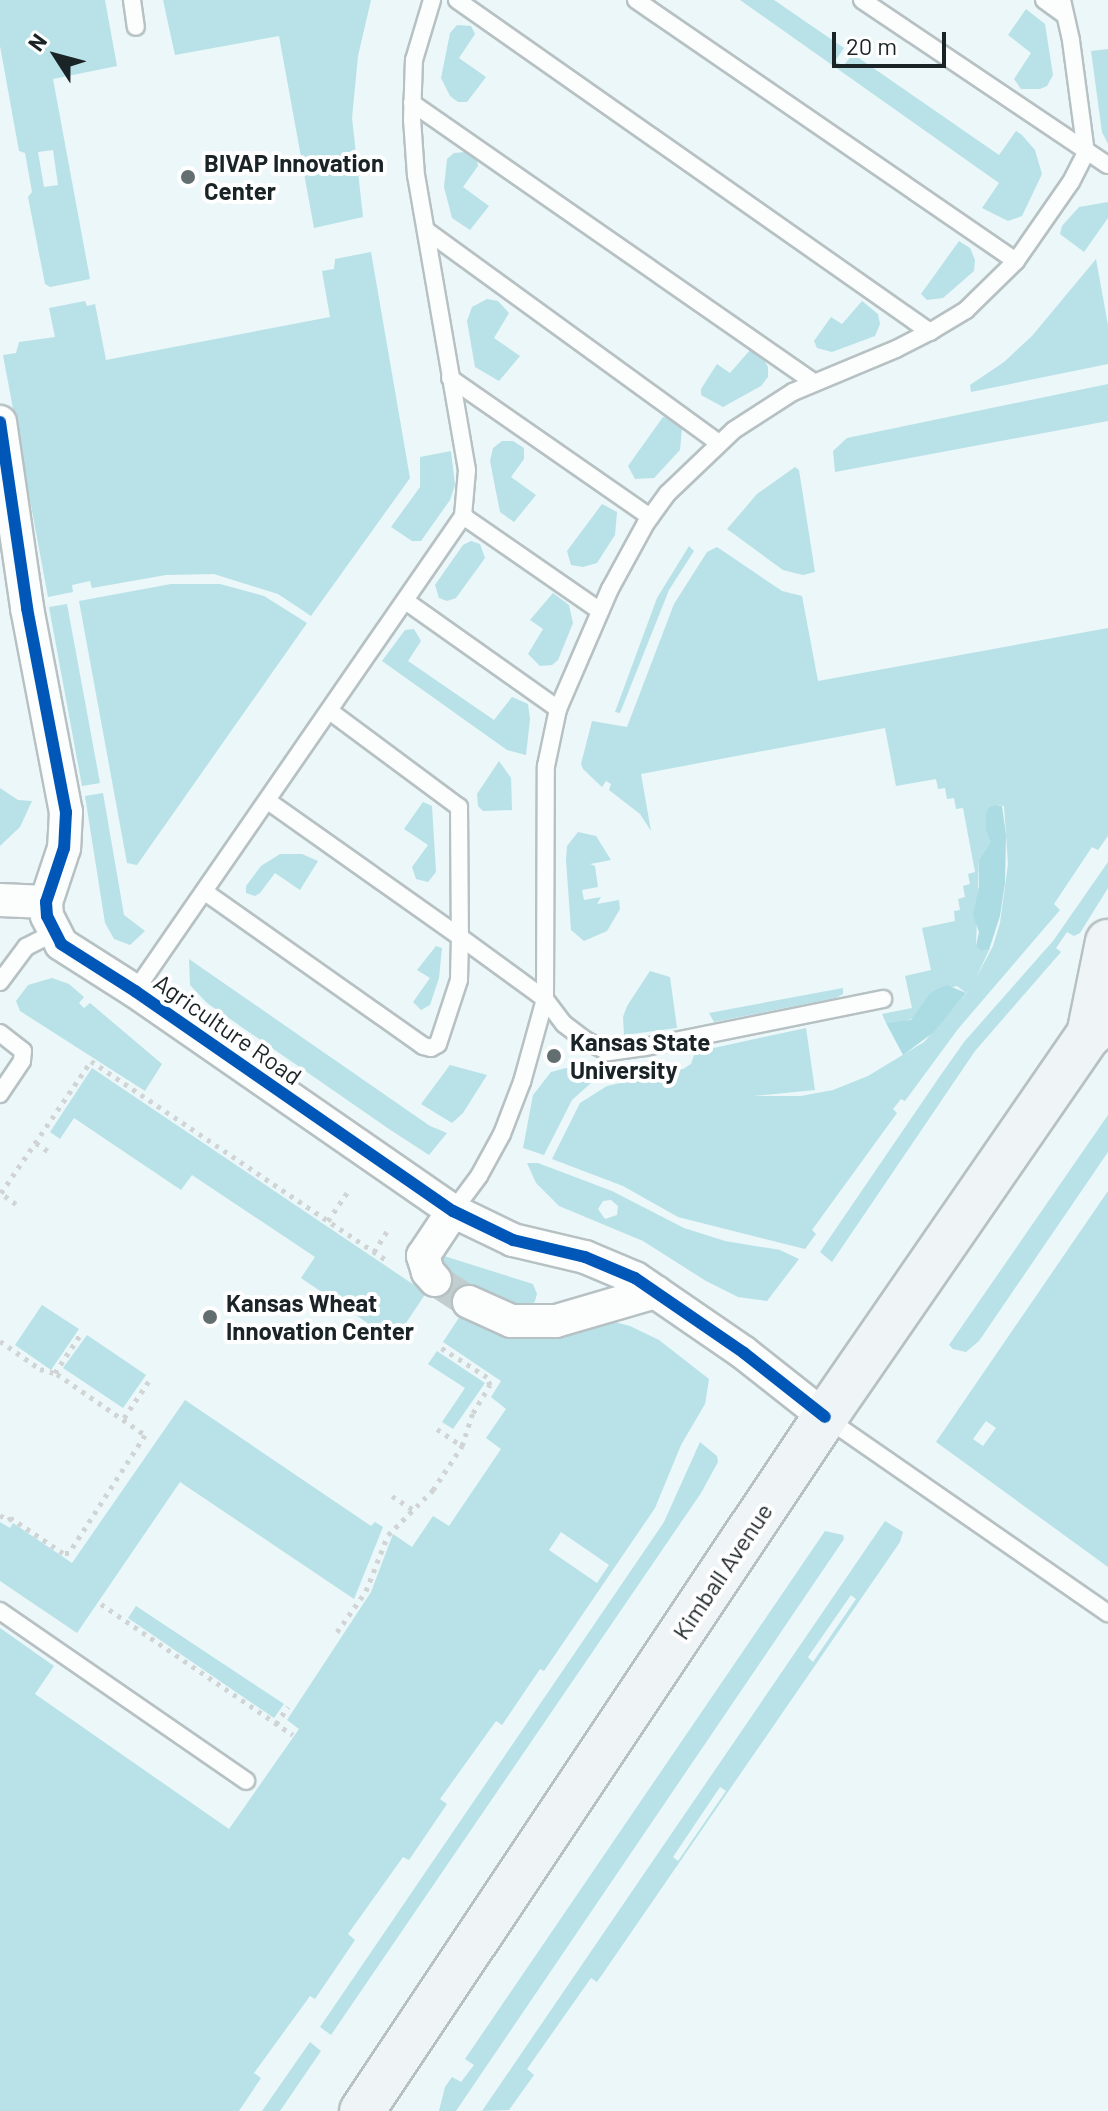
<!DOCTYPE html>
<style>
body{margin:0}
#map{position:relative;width:1108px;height:2111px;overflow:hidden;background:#ebf7f9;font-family:Barlow,sans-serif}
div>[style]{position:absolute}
.green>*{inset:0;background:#b8e2e7}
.forest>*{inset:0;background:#abdce3}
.street-tunnel>*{height:32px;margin-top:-16px;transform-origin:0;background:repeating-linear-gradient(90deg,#c1cdcf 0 32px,transparent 0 48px)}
.path>*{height:5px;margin-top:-2.5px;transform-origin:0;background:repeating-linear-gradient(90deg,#d1d4d4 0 4px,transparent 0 10px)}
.roads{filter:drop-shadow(2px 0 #b7c1c3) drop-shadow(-2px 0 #b7c1c3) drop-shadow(0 2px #b7c1c3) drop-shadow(0 -2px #b7c1c3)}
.lane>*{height:16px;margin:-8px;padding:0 8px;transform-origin:8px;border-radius:8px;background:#fcfefe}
.street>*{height:32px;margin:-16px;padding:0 16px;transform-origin:16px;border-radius:16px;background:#fcfefe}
.secondary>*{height:44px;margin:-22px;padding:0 22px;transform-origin:22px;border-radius:22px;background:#eff4f6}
.cycleway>*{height:12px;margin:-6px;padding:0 6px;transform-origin:6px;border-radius:6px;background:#0057b8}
.dots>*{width:22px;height:22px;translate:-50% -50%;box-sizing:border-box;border:4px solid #fff;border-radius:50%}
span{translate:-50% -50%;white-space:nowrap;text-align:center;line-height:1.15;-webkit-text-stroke:8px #fff;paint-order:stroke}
.poi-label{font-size:24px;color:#1a2426;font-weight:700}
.left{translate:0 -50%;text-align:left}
.street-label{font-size:24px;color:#1a2426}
.north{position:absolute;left:16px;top:16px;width:80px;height:80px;-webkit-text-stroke:6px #fff;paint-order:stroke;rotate:306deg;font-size:22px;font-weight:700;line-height:32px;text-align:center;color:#1a2426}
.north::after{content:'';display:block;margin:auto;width:28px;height:36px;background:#1a2426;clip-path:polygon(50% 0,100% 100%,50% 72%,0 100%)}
.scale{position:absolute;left:832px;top:32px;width:114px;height:36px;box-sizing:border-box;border:4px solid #1a2426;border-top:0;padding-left:10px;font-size:24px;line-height:28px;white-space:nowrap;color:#1a2426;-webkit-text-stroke:6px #fff;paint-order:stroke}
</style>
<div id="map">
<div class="green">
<i style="clip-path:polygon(evenodd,0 0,105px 0,117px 66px,53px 79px,90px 279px,50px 287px,45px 284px,28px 197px,32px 192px,25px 153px,19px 151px,0 46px,0 0,53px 150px,58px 185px,44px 187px,38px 152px,53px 150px)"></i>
<i style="clip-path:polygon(163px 0,371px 0,358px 56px,352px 118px,363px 217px,314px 228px,279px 36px,175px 55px)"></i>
<i style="clip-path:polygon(740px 0,774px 0,844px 48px,835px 61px,843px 66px,853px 54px,999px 155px,1016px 131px,1022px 135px,1035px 150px,1042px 174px,1022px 216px,1008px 221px,982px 208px,999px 183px)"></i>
<i style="clip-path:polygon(1026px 9px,1045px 24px,1053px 75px,1047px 86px,1040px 89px,1021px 89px,1014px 79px,1031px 53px,1008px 35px)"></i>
<i style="clip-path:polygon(457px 25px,471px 26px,475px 34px,459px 58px,486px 77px,467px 102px,458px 102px,450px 96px,441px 78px,450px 33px)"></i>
<i style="clip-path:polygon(1108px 49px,1108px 144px,1102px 132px,1091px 51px)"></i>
<i style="clip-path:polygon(466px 152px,477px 159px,478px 166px,463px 187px,489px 206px,470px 230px,452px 218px,444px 187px,447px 159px,454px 153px)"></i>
<i style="clip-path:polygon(1108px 202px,1108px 218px,1084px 252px,1060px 234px,1062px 226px,1079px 207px)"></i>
<i style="clip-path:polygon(959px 241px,970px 248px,975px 260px,974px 271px,943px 298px,927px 300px,921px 294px)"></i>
<i style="clip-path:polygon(371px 252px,410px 478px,311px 616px,278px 594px,214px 574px,166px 575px,92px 588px,90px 581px,72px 585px,73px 592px,48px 597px,3px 355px,16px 353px,19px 342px,55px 337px,49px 308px,85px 301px,87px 306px,95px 304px,106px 360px,330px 317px,322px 271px,334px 269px,335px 259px)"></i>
<i style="clip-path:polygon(1096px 259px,1108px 325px,1108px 364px,971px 392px,970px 385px,1004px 362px,1032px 336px)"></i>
<i style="clip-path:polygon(487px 299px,498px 301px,509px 313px,494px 338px,520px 356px,499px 381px,475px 367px,467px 321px,472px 307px)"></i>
<i style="clip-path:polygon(862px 301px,878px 314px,880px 324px,875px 336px,832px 352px,817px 348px,814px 341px,831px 317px,842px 324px)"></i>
<i style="clip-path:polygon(750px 350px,762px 356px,768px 367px,768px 377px,761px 386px,723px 407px,701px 395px,701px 389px,717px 364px,730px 373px)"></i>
<i style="clip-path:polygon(1108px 384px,1108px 421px,835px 472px,833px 451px,847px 438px)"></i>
<i style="clip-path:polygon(663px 417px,674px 419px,682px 428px,680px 450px,654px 478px,635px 479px,628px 466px)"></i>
<i style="clip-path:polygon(502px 441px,513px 441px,524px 448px,524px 459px,511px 477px,536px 495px,514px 522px,500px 512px,490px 461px,493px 448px)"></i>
<i style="clip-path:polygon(451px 451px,455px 485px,450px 500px,421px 541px,412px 541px,391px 527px,420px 487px,420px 457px)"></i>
<i style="clip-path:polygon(795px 467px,799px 470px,815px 572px,803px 575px,783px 570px,727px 529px,757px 494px)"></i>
<i style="clip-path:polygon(602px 504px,617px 512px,615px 535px,597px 563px,583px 567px,571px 565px,567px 551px)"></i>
<i style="clip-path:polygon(471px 541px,480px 544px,485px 558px,456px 598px,447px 601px,439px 598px,435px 585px,463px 545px)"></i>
<i style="clip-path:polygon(689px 546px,694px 551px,669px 590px,620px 713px,615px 712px,657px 598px)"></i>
<i style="clip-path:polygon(evenodd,717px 547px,782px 591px,802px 596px,818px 681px,1108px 628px,1108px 836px,1098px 850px,1092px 847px,1054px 904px,1060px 910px,958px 1029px,905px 1101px,901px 1099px,893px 1109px,897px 1113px,812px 1230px,816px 1234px,805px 1249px,678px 1217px,623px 1186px,552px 1159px,580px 1103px,607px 1086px,683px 1069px,691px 1064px,695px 1052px,806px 1028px,815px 1090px,754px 1096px,801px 1096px,833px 1090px,868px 1076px,924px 1042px,970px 989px,966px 993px,957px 986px,931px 992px,917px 1016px,905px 1022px,886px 1023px,882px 1014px,912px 1008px,905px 976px,931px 970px,922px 928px,955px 921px,954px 911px,960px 910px,958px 899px,965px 897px,963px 886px,970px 884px,968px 874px,975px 872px,963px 808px,956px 809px,954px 798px,947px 799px,945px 788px,938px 789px,936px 779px,896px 786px,885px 728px,641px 774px,651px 831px,640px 814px,609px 790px,611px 784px,606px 781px,602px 787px,583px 769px,581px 764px,592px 721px,627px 727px,674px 604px,707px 552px,717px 547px,996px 805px,1004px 806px,1008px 864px,1000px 923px,993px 946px,976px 978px,989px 950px,982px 951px,976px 946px,979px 860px,992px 842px,986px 831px,996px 805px)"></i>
<i style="clip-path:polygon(171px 584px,220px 584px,264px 596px,307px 623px,137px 865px,127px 863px,79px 601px)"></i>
<i style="clip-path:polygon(553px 593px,569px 605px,573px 623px,558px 660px,552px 665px,540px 666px,528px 654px,543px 629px,530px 620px)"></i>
<i style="clip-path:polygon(67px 604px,100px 783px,82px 786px,49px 607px)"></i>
<i style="clip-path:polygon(414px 629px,421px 641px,408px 661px,494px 720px,512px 697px,528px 704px,530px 719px,526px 755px,507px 750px,382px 661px,405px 630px)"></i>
<i style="clip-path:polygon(499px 761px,511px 778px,512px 810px,483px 811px,478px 806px,477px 794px)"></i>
<i style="clip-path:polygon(0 788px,18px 800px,32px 801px,20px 827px,0 846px)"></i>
<i style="clip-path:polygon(103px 793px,124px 915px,145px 931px,130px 945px,114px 939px,105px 923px,85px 796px)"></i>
<i style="clip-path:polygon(423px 802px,432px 806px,436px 872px,428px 882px,416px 879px,412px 867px,428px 845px,404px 829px)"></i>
<i style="clip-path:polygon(578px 832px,596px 836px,611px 860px,590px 864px,595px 866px,598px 887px,582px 890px,584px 900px,601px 897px,597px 904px,619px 900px,620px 909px,607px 931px,584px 941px,571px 930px,566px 860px,567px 846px)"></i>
<i style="clip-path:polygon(280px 854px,302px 854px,318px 861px,300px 890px,275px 873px,260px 893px,255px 896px,246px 893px,246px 886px,261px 866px)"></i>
<i style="clip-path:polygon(1108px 862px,1108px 888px,1080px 933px,1074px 936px,1067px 932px,1056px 948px,1061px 952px,975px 1051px,832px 1262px,820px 1252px,938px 1079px,964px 1042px,1053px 941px)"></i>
<i style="clip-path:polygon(436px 946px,442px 948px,439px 978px,430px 1005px,421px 1010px,413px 1002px,430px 978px,417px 970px)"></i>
<i style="clip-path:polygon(189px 959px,430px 1126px,447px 1133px,429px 1155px,389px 1129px,207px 1003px,190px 985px)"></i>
<i style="clip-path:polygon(650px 971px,670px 977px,677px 1028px,624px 1035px,623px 1017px,627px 1006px)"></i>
<i style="clip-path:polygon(52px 978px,69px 984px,84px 997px,79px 1003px,84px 1008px,90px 1003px,162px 1064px,145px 1091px,20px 1011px,16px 1001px,28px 985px)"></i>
<i style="clip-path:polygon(843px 988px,843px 994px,836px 998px,714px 1022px,709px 1013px)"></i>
<i style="clip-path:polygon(450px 1065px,487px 1075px,463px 1113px,452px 1123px,421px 1104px)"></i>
<i style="clip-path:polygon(92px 1068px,426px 1293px,394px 1341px,301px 1278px,315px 1257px,192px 1175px,181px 1190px,74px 1118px,60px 1139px,50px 1132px)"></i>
<i style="clip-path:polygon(566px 1068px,601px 1074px,572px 1100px,544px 1155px,523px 1148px,533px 1095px,551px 1072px)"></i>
<i style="clip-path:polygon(1108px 1115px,1108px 1152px,979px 1341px,966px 1352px,953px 1349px,949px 1345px)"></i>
<i style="clip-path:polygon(evenodd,527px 1163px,538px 1163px,612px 1191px,684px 1228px,725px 1241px,780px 1250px,799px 1259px,767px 1301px,738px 1297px,706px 1281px,643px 1241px,559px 1206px,536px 1183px,527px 1163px,611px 1200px,618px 1206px,617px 1215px,605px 1219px,598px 1209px,603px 1201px,611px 1200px)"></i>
<i style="clip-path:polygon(evenodd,1108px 1191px,1108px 1567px,936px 1442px,1108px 1191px,986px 1421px,996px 1428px,983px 1446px,973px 1439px,986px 1421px)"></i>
<i style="clip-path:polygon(444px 1256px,533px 1284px,537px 1294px,535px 1301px,530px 1307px,502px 1303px,467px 1287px,445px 1271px,441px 1263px)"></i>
<i style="clip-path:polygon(42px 1305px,79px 1329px,51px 1370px,15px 1345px)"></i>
<i style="clip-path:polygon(evenodd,466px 1307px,611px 1321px,630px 1326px,659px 1340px,709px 1379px,705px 1404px,681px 1445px,655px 1508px,544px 1671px,540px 1669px,502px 1725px,496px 1721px,440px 1799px,447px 1804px,409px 1860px,403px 1857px,348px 1934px,355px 1940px,315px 1999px,310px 1996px,254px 2073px,261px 2078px,239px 2111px,0 2111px,0 1628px,54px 1666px,35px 1694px,229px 1829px,299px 1729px,287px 1720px,371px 1592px,393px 1534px,412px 1547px,433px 1516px,449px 1526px,501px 1449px,486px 1438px,506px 1409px,491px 1397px,501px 1381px,443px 1342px,466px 1307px,561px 1532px,609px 1565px,597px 1583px,549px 1550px,561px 1532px)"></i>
<i style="clip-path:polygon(87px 1335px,146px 1375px,123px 1408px,63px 1368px)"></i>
<i style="clip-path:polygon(437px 1351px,485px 1383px,453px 1429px,442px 1422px,465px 1388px,428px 1364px)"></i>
<i style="clip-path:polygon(185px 1400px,371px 1526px,375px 1522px,383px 1527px,354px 1599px,180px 1482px,77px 1633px,0 1581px,0 1522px,10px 1528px,13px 1523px,72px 1563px)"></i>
<i style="clip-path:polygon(700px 1442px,717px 1456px,718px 1462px,701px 1493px,331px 2035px,320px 2027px,664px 1522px)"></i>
<i style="clip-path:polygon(evenodd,885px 1521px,903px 1532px,900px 1542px,597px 1982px,591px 1978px,527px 2069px,534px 2075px,509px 2110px,482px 2111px,885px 1521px,851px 1595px,856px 1599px,813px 1662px,808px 1657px,851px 1595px,885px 1521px,720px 1787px,726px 1791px,678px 1861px,673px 1857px,720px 1787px)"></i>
<i style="clip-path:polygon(825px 1531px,843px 1535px,844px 1539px,456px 2111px,439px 2111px,445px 2087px,452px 2077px,461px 2082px,474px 2065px,465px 2059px)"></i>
<i style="clip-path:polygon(136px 1606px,284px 1704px,274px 1718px,128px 1618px)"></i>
<i style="clip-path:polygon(310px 2042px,321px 2051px,280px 2111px,262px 2111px)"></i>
</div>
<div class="forest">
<i style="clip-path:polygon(996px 805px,1002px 806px,1006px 835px,1005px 883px,1000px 916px,989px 950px,981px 951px,976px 946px,979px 932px,973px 915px,979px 886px,979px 860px,991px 842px,986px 831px,986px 814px,989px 807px)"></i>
<i style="clip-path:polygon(947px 985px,966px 993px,934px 1032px,903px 1055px,886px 1023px,911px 1020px,931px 992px)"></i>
</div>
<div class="street-tunnel">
<i style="left:435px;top:1280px;width:40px;rotate:32.9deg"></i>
</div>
<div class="path">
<i style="left:36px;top:1143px;width:18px;rotate:34deg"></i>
<i style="left:16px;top:1204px;width:19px;rotate:-144deg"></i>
<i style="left:1px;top:1193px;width:160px;rotate:-55.7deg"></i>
<i style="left:91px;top:1061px;width:358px;rotate:34deg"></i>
<i style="left:328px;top:1221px;width:36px;rotate:-56deg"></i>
<i style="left:374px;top:1252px;width:26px;rotate:-58deg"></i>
<i style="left:0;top:1341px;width:49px;rotate:35deg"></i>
<i style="left:40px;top:1369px;width:18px;rotate:16deg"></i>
<i style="left:57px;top:1374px;width:107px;rotate:34.7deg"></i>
<i style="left:145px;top:1435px;width:140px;rotate:122.8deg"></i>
<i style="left:69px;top:1553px;width:6px;rotate:180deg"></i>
<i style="left:63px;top:1553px;width:63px;rotate:-146.1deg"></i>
<i style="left:55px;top:1373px;width:49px;rotate:-56.6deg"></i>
<i style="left:124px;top:1418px;width:48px;rotate:-56deg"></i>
<i style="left:437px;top:1429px;width:30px;rotate:34deg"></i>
<i style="left:392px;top:1496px;width:27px;rotate:33deg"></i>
<i style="left:0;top:1515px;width:9px;rotate:32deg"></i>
<i style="left:8px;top:1520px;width:6px;rotate:-31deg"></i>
<i style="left:101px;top:1604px;width:232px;rotate:34.3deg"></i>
<i style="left:337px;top:1632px;width:50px;rotate:-54.7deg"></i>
<i style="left:366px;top:1591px;width:60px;rotate:-68.6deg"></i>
<i style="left:388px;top:1535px;width:64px;rotate:-45deg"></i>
<i style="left:433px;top:1490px;width:53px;rotate:-56.6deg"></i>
<i style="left:462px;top:1446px;width:35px;rotate:-72deg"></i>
<i style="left:473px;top:1413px;width:33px;rotate:-59deg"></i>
<i style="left:490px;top:1385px;width:9px;rotate:-111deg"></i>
<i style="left:487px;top:1377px;width:56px;rotate:-147.4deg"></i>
<i style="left:276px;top:1724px;width:21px;rotate:-55deg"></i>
</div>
<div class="roads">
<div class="lane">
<i style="left:132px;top:0;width:27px;rotate:82deg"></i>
<i style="left:457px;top:0;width:578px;rotate:35.07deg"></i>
<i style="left:636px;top:0;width:461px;rotate:34.5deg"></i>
<i style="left:862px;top:0;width:296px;rotate:33.9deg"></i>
<i style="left:1044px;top:0;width:24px;rotate:36deg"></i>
<i style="left:412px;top:103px;width:489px;rotate:34.8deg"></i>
<i style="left:427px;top:231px;width:361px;rotate:36deg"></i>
<i style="left:450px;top:378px;width:244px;rotate:34.8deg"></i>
<i style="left:463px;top:516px;width:167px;rotate:34.7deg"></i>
<i style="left:407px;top:602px;width:185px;rotate:35.3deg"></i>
<i style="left:331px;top:712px;width:159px;rotate:36.6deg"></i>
<i style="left:459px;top:807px;width:130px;rotate:89.6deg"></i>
<i style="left:460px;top:937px;width:105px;rotate:36.1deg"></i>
<i style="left:545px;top:999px;width:31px;rotate:53deg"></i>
<i style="left:564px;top:1024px;width:26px;rotate:37deg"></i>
<i style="left:585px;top:1040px;width:27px;rotate:27deg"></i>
<i style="left:609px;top:1052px;width:36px;rotate:-8deg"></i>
<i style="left:645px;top:1047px;width:243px;rotate:-11.4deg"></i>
<i style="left:205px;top:892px;width:267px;rotate:35.2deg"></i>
<i style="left:423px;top:1046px;width:8px;rotate:14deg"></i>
<i style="left:431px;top:1048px;width:8px;rotate:-30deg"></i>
<i style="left:438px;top:1044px;width:67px;rotate:-71.8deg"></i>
<i style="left:459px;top:980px;width:43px;rotate:-88.7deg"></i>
<i style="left:460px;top:937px;width:235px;rotate:-144.7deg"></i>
<i style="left:0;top:982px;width:44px;rotate:-53.4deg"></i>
<i style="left:26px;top:947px;width:30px;rotate:-27deg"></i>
<i style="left:135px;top:991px;width:577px;rotate:-55.37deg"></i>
<i style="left:463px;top:516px;width:46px;rotate:-85deg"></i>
<i style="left:467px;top:470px;width:298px;rotate:-99.8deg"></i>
<i style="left:416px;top:176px;width:57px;rotate:-94deg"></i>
<i style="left:412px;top:119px;width:59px;rotate:-88.1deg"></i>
<i style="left:414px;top:60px;width:63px;rotate:-73.3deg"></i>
<i style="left:0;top:1033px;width:29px;rotate:38deg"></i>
<i style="left:23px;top:1051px;width:10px;rotate:96deg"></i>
<i style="left:22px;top:1061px;width:40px;rotate:124deg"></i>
<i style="left:453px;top:1211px;width:44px;rotate:-53.4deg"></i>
<i style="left:479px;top:1176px;width:48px;rotate:-61.3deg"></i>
<i style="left:502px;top:1134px;width:56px;rotate:-69deg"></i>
<i style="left:522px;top:1082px;width:86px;rotate:-74.5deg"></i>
<i style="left:545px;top:999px;width:233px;rotate:-89.8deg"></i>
<i style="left:546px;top:766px;width:58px;rotate:-78.1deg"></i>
<i style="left:558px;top:709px;width:131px;rotate:-66.6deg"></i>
<i style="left:610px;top:589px;width:75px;rotate:-61.4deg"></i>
<i style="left:646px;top:523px;width:37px;rotate:-54deg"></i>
<i style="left:668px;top:493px;width:91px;rotate:-43.7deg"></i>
<i style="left:734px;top:430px;width:70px;rotate:-32.8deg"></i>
<i style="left:793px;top:392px;width:112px;rotate:-22.7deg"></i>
<i style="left:896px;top:349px;width:42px;rotate:-27.2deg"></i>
<i style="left:933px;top:330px;width:39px;rotate:-31deg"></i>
<i style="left:966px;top:310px;width:70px;rotate:-44.4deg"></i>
<i style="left:1016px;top:261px;width:96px;rotate:-55.2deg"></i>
<i style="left:1071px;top:182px;width:33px;rotate:-63deg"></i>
<i style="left:1086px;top:153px;width:114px;rotate:-97.6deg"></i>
<i style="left:1071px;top:40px;width:41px;rotate:-102.7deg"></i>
<i style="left:826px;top:1418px;width:343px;rotate:34.7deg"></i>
<i style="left:0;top:1611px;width:299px;rotate:34.6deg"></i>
</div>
<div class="street">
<i style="left:0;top:422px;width:188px;rotate:81.7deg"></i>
<i style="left:27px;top:608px;width:208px;rotate:79.2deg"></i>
<i style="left:66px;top:812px;width:36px;rotate:93deg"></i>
<i style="left:64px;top:848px;width:57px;rotate:108.4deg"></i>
<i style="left:46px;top:902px;width:14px;rotate:86deg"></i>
<i style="left:47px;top:916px;width:31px;rotate:63deg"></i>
<i style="left:61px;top:944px;width:88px;rotate:32.4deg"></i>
<i style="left:135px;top:991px;width:387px;rotate:34.7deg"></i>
<i style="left:453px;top:1211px;width:67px;rotate:25.8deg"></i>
<i style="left:513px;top:1240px;width:74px;rotate:13.3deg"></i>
<i style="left:585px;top:1257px;width:54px;rotate:22.8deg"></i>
<i style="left:635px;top:1278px;width:132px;rotate:34.5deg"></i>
<i style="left:744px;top:1353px;width:103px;rotate:38.3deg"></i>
<i style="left:0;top:900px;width:46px;rotate:2.5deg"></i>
<i style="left:435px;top:1280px;width:11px;rotate:-131deg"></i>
<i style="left:428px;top:1272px;width:17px;rotate:-107deg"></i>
<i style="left:423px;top:1256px;width:54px;rotate:-56.3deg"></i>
<i style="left:469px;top:1302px;width:46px;rotate:24.3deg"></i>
<i style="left:511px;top:1321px;width:45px"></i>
<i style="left:556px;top:1321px;width:104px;rotate:-16.2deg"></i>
</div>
<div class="secondary">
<i style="left:1089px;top:1035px;width:95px;rotate:-78.5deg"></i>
<i style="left:362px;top:2111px;width:834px;rotate:-56.29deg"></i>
<i style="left:825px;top:1417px;width:464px;rotate:-55.4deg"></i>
<i style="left:1089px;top:1035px;width:24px;rotate:-38deg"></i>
</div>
</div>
<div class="cycleway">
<i style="left:0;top:422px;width:188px;rotate:81.7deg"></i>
<i style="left:27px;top:608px;width:208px;rotate:79.2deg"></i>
<i style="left:66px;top:812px;width:36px;rotate:93deg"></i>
<i style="left:64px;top:848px;width:57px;rotate:108.4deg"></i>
<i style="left:46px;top:902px;width:14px;rotate:86deg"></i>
<i style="left:47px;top:916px;width:31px;rotate:63deg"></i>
<i style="left:61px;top:944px;width:88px;rotate:32.4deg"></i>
<i style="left:135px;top:991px;width:387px;rotate:34.7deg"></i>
<i style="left:453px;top:1211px;width:67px;rotate:25.8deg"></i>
<i style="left:513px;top:1240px;width:74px;rotate:13.3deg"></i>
<i style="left:585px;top:1257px;width:54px;rotate:22.8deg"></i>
<i style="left:635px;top:1278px;width:132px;rotate:34.5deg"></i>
<i style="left:744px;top:1353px;width:103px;rotate:38.3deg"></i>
</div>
<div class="dots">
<i style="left:188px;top:177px;background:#636e70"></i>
<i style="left:554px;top:1056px;background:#636e70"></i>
<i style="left:210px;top:1317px;background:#636e70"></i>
</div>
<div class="poi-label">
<span class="left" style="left:204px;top:177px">BIVAP Innovation<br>Center</span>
<span class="left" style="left:570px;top:1056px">Kansas State<br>University</span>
<span class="left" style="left:226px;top:1317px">Kansas Wheat<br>Innovation Center</span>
</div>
<div class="street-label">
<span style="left:228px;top:1029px;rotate:35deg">Agriculture Road</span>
<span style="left:722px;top:1571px;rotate:-56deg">Kimball Avenue</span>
</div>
<div class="north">N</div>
<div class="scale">20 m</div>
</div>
